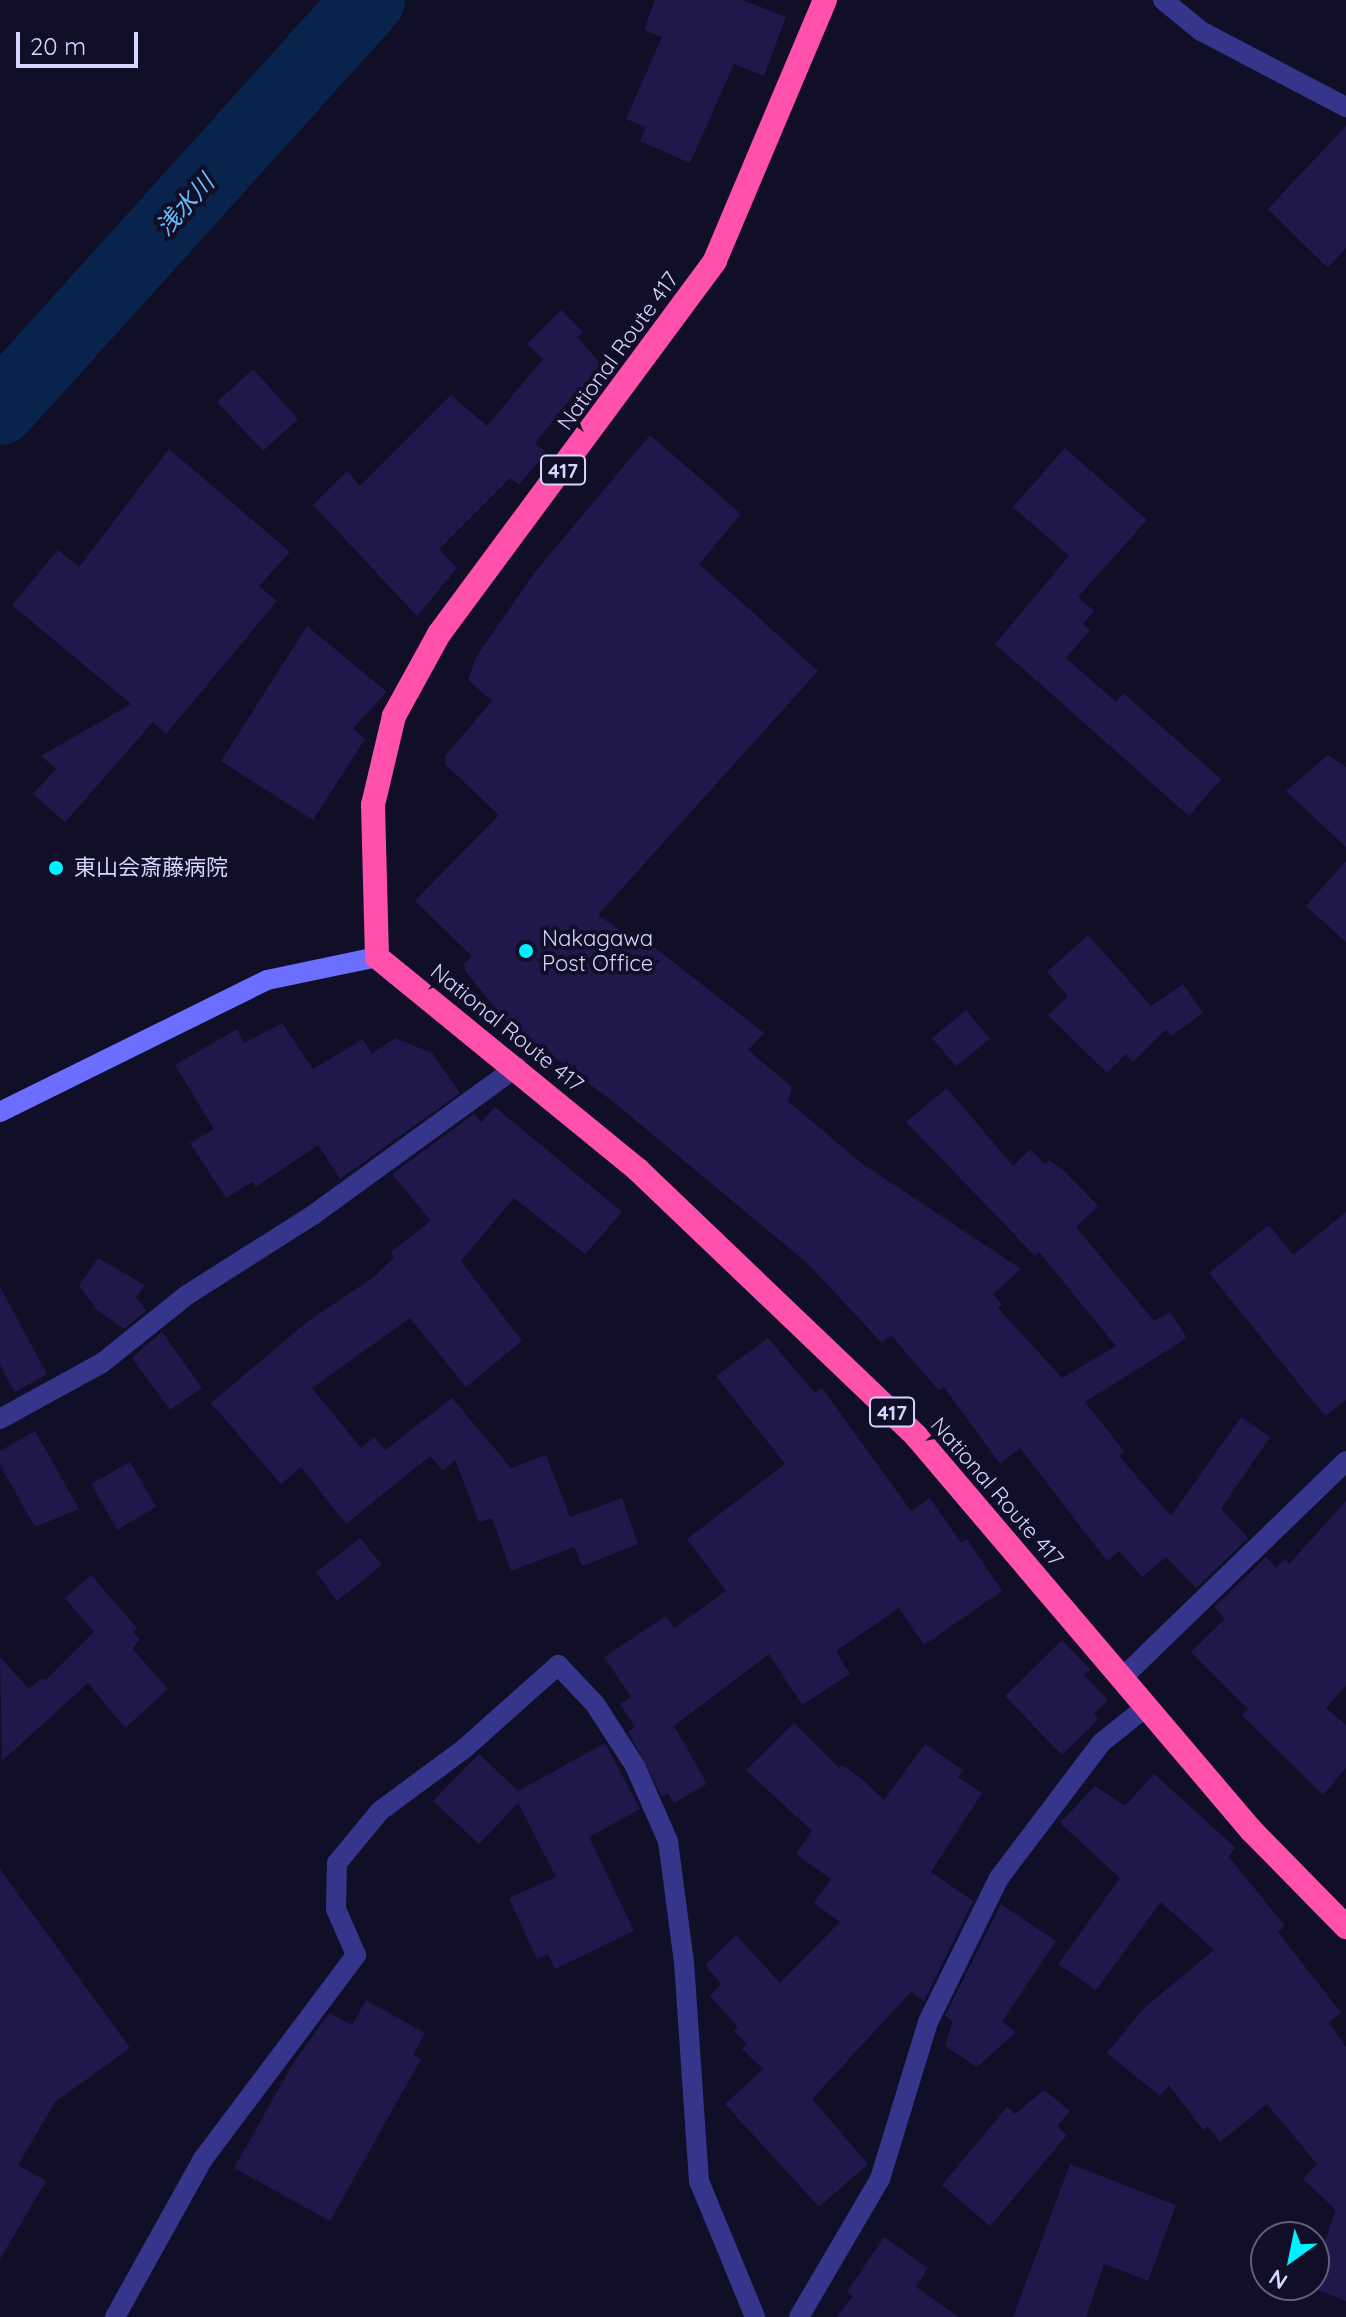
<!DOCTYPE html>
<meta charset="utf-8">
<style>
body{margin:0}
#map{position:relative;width:1346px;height:2317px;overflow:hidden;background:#110e28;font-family:Quicksand,"Noto Sans JP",sans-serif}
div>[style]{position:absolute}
.river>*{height:72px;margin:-36px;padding:0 36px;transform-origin:36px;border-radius:36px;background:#08244d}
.building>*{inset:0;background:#20184b}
.street>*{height:20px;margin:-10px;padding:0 10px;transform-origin:10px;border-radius:10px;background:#35358b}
.secondary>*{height:20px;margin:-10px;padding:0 10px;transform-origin:10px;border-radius:10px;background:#6c6eff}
.highway>*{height:24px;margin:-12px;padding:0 12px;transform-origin:12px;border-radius:12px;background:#ff50ab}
.dots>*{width:22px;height:22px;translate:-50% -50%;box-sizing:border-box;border:4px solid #110e28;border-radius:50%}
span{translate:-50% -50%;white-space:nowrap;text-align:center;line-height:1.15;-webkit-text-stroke:8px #110e28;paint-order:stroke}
.shield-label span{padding:2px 6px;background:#110e28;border:2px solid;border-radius:6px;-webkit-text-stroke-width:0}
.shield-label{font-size:20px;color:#d8d5ff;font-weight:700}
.street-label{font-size:22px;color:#d8d5ff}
.poi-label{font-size:22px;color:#d8d5ff}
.left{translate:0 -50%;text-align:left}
.water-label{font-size:24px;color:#63bdff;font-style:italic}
.north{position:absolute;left:1250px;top:2221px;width:80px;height:80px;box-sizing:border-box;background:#110e28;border:2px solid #615e7e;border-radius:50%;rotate:213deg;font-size:22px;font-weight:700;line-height:32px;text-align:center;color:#d8d5ff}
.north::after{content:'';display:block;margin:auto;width:28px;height:36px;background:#01f0ff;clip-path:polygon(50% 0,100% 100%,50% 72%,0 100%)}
.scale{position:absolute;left:16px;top:32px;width:122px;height:36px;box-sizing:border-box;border:4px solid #d8d5ff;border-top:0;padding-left:10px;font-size:24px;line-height:28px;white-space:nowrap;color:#d8d5ff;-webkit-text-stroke:6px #110e28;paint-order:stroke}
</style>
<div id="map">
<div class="river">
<i style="left:0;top:409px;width:551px;rotate:-47.94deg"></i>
</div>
<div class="building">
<i style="clip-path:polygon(655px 0,743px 0,786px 17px,764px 76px,734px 64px,690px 163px,640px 141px,646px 127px,626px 119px,662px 37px,644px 30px)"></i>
<i style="clip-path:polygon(1346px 126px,1346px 248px,1328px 268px,1268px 209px)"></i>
<i style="clip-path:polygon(561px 310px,583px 332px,577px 337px,607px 371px,582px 398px,576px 392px,535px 443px,546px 452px,519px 485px,510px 478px,439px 549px,457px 568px,417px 616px,313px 505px,347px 471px,360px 486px,451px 395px,487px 426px,543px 359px,527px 344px)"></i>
<i style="clip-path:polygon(253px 369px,298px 419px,263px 451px,217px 402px)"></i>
<i style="clip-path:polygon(650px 435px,741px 514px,699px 564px,818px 671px,598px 915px,649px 950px,653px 946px,764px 1033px,748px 1050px,792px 1087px,788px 1101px,860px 1162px,1021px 1269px,993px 1294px,1002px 1305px,998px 1308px,1062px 1378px,1116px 1346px,1039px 1252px,1035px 1256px,906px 1122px,947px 1088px,1013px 1166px,1030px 1149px,1045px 1164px,1049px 1160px,1063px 1170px,1098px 1206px,1076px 1227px,1154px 1321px,1170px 1312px,1187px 1338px,1085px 1402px,1124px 1451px,1119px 1456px,1171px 1516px,1241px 1417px,1270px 1437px,1221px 1509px,1248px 1538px,1196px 1588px,1166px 1557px,1142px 1577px,1119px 1551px,1107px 1561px,1020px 1448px,1000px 1464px,944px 1387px,939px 1391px,891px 1335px,882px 1343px,807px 1263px,616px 1104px,504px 1019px,466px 972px,463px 965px,472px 956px,415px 901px,499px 815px,445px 764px,445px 756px,492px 701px,468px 680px,476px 657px,535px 572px)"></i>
<i style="clip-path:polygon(1065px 448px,1147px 520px,1078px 597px,1094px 611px,1083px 624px,1090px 630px,1066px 658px,1116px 702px,1123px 693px,1221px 779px,1189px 816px,995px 644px,1069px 556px,1013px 507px)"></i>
<i style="clip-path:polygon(169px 449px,290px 552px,259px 586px,277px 601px,166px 734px,153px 722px,65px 822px,33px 794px,56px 769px,41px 756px,131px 704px,12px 605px,58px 550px,79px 567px)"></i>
<i style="clip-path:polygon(307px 626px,387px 692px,353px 728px,365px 739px,313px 820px,221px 761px)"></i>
<i style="clip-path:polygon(1328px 755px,1346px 767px,1346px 847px,1286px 791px)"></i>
<i style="clip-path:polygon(1346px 861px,1346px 942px,1306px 906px)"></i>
<i style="clip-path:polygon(1088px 935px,1151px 1006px,1183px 984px,1203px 1013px,1171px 1036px,1166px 1029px,1133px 1062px,1126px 1054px,1107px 1073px,1048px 1015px,1068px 996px,1047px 972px)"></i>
<i style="clip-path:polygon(966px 1010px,990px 1039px,956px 1066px,932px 1038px)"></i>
<i style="clip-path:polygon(282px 1023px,313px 1069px,363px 1039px,372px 1054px,395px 1038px,432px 1053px,460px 1093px,340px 1179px,318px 1145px,256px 1187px,252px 1182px,226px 1198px,190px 1143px,214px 1129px,175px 1065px,237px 1029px,244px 1043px)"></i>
<i style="clip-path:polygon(495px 1107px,622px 1212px,585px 1254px,514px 1198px,461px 1261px,522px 1341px,466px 1387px,410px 1318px,312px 1388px,361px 1448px,374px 1437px,385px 1450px,452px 1398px,511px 1468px,546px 1455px,570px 1517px,622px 1498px,638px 1544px,582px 1566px,574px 1547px,511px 1571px,492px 1518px,479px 1522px,455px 1460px,443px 1471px,430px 1456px,346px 1524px,301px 1467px,281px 1484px,211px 1403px,307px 1322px,375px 1276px,394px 1258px,391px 1252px,431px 1221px,392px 1174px,474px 1114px,481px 1123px)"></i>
<i style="clip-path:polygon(1346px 1212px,1346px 1400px,1325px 1416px,1209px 1273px,1269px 1225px,1293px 1255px)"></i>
<i style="clip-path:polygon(98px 1258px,145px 1285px,136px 1297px,146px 1311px,124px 1329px,97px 1310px,79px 1286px)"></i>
<i style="clip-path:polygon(0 1287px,47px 1374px,15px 1392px,0 1365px)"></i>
<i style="clip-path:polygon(162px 1332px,202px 1388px,170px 1410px,132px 1358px)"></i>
<i style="clip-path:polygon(768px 1338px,815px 1393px,822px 1388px,911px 1511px,930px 1498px,961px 1543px,967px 1539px,1002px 1591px,924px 1645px,899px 1608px,836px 1651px,850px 1674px,802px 1705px,769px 1654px,674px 1726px,707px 1784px,674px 1803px,668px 1793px,662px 1796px,628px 1731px,635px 1727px,620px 1704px,631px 1697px,604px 1657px,666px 1616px,674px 1628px,726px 1591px,687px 1539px,785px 1464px,716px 1376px)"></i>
<i style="clip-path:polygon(35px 1431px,79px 1509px,35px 1527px,0 1465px,0 1451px)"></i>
<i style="clip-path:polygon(130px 1462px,156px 1507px,117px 1530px,91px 1484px)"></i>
<i style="clip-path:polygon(1346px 1501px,1346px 1686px,1326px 1708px,1346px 1725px,1346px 1768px,1323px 1795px,1242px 1715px,1248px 1709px,1191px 1652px,1225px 1619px,1214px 1607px,1266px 1557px,1276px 1568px,1285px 1559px,1289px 1564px)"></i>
<i style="clip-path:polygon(360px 1538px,382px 1565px,337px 1601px,316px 1572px)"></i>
<i style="clip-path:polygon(91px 1575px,137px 1628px,133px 1632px,140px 1640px,132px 1648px,168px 1689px,125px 1728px,88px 1683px,2px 1761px,0 1657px,29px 1689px,42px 1678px,45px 1681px,94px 1632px,65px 1598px)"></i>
<i style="clip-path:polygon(1062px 1640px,1090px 1669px,1084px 1675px,1108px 1700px,1094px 1714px,1098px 1720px,1062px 1755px,1005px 1696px)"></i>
<i style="clip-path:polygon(794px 1723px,839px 1768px,842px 1765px,862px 1779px,884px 1800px,925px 1744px,963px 1770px,958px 1777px,982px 1793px,931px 1872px,973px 1901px,924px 2001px,911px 1992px,812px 2099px,868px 2164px,819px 2207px,725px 2104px,763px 2069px,742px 2049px,747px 2044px,734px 2031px,738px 2027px,710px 1996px,721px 1984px,705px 1965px,736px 1935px,780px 1983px,840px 1922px,814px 1903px,831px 1879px,796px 1854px,812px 1831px,746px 1770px)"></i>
<i style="clip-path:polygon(605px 1743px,640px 1809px,589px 1837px,634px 1931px,555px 1969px,548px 1954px,537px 1960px,509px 1898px,556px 1877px,518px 1803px,479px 1844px,433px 1801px,479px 1754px,518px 1791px)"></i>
<i style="clip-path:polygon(1154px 1774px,1236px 1848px,1228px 1856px,1285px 1926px,1278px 1932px,1341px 2013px,1329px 2022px,1346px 2047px,1346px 2301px,1308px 2286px,1314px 2285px,1314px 2271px,1336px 2210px,1303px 2179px,1317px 2164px,1267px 2104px,1220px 2142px,1208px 2126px,1203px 2130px,1169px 2085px,1160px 2096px,1107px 2053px,1144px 2008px,1214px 1950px,1161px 1902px,1096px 1990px,1058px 1964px,1120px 1878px,1060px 1823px,1095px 1786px,1125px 1806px)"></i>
<i style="clip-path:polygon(0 1869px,130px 2048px,55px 2102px,18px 2165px,46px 2181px,0 2259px)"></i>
<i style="clip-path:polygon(1001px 1904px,1056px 1941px,1002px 2022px,1016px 2032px,977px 2067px,945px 2046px,953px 2021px,945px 2016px)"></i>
<i style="clip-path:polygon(366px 2000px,425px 2033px,413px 2055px,421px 2059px,330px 2221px,234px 2168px,292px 2065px,329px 2013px,352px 2025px)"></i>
<i style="clip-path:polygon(1044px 2090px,1070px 2111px,1057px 2126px,1067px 2135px,990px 2226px,942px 2185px,1007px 2107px,1015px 2114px)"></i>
<i style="clip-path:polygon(1070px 2164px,1176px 2205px,1148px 2281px,1104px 2264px,1086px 2317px,1013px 2317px)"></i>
<i style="clip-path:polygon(884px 2237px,928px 2268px,916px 2287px,959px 2317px,837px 2317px,853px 2296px,847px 2292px)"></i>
</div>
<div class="street">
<i style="left:1163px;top:0;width:49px;rotate:39.2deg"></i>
<i style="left:1201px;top:31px;width:164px;rotate:27.7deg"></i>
<i style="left:0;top:1419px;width:116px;rotate:-28.8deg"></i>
<i style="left:102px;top:1363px;width:109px;rotate:-38.7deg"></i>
<i style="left:187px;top:1295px;width:149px;rotate:-32.4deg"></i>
<i style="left:313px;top:1215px;width:252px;rotate:-36deg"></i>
<i style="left:1121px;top:1679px;width:313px;rotate:-44.1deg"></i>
<i style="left:115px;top:2317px;width:181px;rotate:-60.9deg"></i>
<i style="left:203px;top:2159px;width:255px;rotate:-53.1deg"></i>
<i style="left:356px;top:1955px;width:50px;rotate:-113.5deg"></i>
<i style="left:336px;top:1909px;width:46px;rotate:-88.8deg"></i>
<i style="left:337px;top:1863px;width:67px;rotate:-50.4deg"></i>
<i style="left:380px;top:1811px;width:106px;rotate:-36.5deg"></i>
<i style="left:465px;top:1748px;width:125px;rotate:-41.7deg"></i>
<i style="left:558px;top:1665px;width:54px;rotate:46.5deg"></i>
<i style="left:595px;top:1704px;width:74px;rotate:57.2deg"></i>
<i style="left:635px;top:1766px;width:82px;rotate:66.3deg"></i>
<i style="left:668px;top:1841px;width:122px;rotate:82.5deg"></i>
<i style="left:684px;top:1962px;width:220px;rotate:86.1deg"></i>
<i style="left:699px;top:2181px;width:147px;rotate:67.6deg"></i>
<i style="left:799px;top:2317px;width:160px;rotate:-59.6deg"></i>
<i style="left:880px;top:2179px;width:164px;rotate:-73deg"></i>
<i style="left:928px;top:2022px;width:161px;rotate:-63.8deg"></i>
<i style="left:999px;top:1878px;width:169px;rotate:-52.9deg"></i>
<i style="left:1101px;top:1743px;width:58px;rotate:-38.7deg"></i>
</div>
<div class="secondary">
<i style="left:0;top:1112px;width:298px;rotate:-26.3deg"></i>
<i style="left:267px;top:980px;width:112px;rotate:-11.8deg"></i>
</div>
<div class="highway">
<i style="left:825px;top:0;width:283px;rotate:112.9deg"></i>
<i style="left:715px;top:261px;width:464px;rotate:126.5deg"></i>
<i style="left:439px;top:634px;width:94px;rotate:118.8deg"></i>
<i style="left:394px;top:716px;width:91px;rotate:103.3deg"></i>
<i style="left:373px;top:805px;width:152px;rotate:88.5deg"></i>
<i style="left:377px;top:957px;width:337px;rotate:39.2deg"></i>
<i style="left:638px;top:1170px;width:385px;rotate:43.7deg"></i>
<i style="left:916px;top:1436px;width:517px;rotate:49.63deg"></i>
<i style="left:1251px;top:1830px;width:136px;rotate:45.6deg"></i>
</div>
<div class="dots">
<i style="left:56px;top:868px;background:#01f0ff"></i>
<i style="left:526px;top:951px;background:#01f0ff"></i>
</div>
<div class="shield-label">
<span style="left:563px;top:470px">417</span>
<span style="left:892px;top:1412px">417</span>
</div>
<div class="street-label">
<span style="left:618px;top:351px;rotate:-54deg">National Route 417</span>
<span style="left:507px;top:1028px;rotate:39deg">National Route 417</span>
<span style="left:997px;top:1492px;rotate:49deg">National Route 417</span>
</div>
<div class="poi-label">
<span class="left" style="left:74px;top:868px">東山会斎藤病院</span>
<span class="left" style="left:542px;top:951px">Nakagawa<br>Post Office</span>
</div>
<div class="water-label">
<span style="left:185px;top:205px;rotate:-48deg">浅水川</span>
</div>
<div class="north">N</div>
<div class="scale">20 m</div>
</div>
